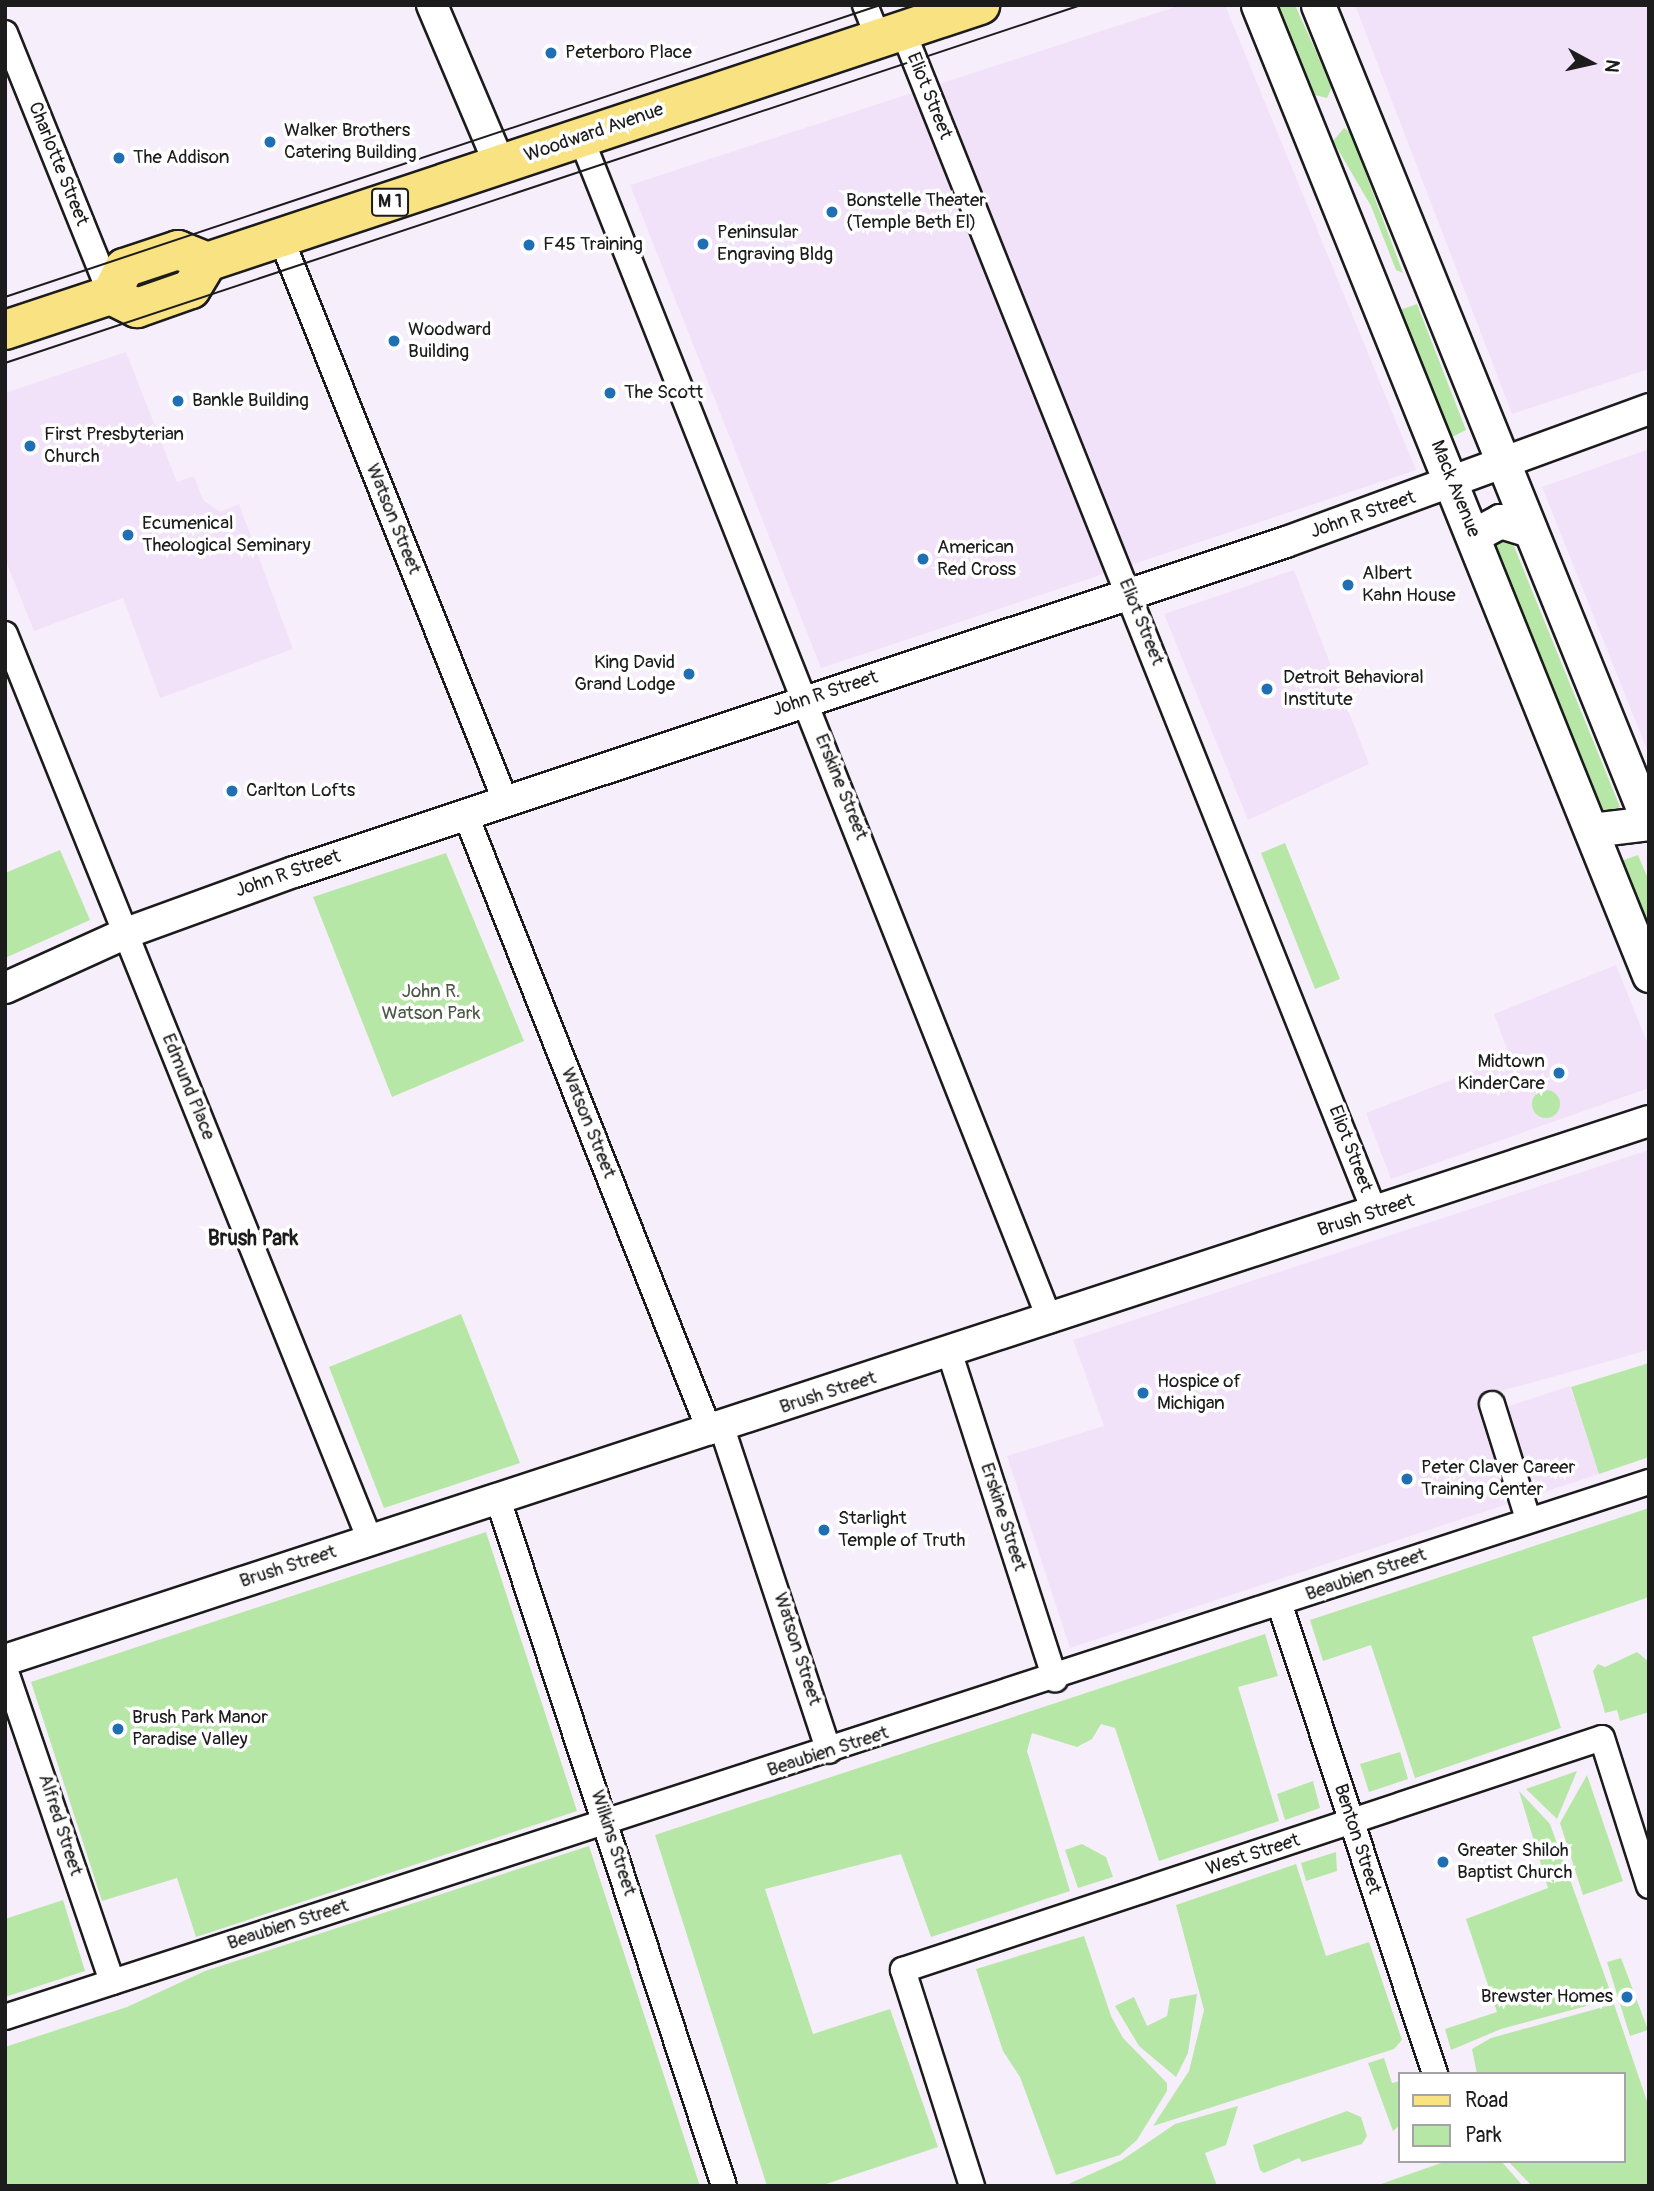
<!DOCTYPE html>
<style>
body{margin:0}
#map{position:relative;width:1654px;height:2191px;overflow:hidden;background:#f7eefb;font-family:Pangolin,sans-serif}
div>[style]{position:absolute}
.built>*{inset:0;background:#f2e2f9}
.green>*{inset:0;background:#b7e7a6}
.round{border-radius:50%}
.roads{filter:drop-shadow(2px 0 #1c1c1c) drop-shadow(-2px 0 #1c1c1c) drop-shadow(0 2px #1c1c1c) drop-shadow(0 -2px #1c1c1c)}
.minor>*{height:24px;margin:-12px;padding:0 12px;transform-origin:12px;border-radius:12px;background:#fff}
.tertiary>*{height:30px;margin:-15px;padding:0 15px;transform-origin:15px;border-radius:15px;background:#fff}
.secondary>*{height:33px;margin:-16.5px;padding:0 16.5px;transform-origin:16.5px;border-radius:16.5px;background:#fff}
.primary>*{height:38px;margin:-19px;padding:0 19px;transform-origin:19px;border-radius:19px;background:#f8e281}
.tram>*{height:2px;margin:-1px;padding:0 1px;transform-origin:1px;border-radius:1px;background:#1c1c1c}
.dots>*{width:19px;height:19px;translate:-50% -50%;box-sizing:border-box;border:4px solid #fff;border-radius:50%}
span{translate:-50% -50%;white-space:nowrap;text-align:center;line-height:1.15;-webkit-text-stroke:7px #fff;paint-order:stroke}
.shield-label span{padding:2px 5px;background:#fff;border:2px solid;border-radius:5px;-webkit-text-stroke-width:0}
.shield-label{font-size:18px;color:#1c1c1c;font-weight:700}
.poi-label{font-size:19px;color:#1c1c1c}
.left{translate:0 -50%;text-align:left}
.right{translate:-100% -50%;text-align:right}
.street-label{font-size:19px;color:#1c1c1c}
.park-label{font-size:19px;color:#4a5945}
.neighbourhood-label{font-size:21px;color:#1c1c1c;font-weight:700}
.frame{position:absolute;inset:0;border:7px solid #1c1c1c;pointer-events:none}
.legend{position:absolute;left:1398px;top:2072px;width:228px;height:91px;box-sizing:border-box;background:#fff;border:2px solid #a4a4a4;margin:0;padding:9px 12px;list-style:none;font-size:21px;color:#1c1c1c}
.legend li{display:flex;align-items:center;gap:14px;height:35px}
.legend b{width:35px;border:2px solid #a4a4a4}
.north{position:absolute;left:1556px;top:28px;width:70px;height:70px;-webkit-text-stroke:5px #fff;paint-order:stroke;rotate:98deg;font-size:19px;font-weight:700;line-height:28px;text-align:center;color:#1c1c1c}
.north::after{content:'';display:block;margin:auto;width:24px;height:32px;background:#1c1c1c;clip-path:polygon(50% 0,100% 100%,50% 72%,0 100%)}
</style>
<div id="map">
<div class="built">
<i style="clip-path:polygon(1181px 5px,1225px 5px,1416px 470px,821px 668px,630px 185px)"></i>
<i style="clip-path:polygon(1355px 5px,1649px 5px,1649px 369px,1512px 414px)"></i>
<i style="clip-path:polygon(126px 352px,177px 482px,194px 476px,203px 500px,220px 512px,239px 504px,293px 649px,160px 698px,123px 598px,34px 631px,5px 559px,5px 393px)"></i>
<i style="clip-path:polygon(1649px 449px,1649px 755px,1542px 487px)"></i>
<i style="clip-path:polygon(1294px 570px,1369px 764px,1248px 820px,1164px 614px)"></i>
<i style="clip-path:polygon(1616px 965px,1649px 1047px,1649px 1088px,1391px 1179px,1366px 1113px,1510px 1057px,1494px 1014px)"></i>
<i style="clip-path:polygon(1649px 1150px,1649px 1350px,1501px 1391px,1506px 1407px,1570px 1386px,1599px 1474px,1070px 1648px,1007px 1456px,1104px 1426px,1073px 1340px)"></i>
</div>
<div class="green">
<i style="clip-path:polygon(1276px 5px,1295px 5px,1332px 87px,1327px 98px,1315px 95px)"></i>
<i style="clip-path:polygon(1344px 128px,1350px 132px,1403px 273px,1396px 270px,1371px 206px,1333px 141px)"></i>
<i style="clip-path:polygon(1417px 304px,1466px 430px,1452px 437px,1400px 310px)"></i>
<i style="clip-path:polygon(1509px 534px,1620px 807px,1603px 813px,1493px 543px)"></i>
<i style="clip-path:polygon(1285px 843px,1340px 979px,1315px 989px,1261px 853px)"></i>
<i style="clip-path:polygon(60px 850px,90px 920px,5px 958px,5px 873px)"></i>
<i style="clip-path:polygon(446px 853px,524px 1041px,392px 1097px,313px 897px)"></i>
<i style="clip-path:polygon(1638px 855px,1649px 881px,1649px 927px,1621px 861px)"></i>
<i class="round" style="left:1532px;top:1090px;width:28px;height:28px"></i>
<i style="clip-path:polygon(461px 1314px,520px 1463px,384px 1508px,329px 1367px)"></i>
<i style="clip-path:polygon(1649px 1363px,1649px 1457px,1599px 1474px,1571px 1387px)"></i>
<i style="clip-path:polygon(1649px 1508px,1649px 1597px,1532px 1637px,1561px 1728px,1415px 1778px,1371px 1645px,1323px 1661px,1310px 1620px)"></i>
<i style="clip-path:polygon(486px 1532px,577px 1811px,196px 1937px,177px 1878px,102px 1901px,31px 1682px)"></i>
<i style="clip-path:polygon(1265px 1634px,1278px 1676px,1238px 1687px,1279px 1821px,1159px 1861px,1115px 1728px,1101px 1724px,1092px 1739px,1077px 1747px,1032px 1733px,1027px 1751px,1070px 1891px,931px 1937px,901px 1854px,765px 1889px,813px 2034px,890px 2009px,938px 2147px,820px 2186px,767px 2186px,655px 1835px)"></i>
<i style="clip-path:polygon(1637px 1652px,1649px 1662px,1649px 1712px,1620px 1721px,1617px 1710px,1605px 1713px,1593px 1671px,1598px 1664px,1605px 1667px)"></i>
<i style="clip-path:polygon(1400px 1752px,1408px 1779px,1369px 1792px,1360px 1764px)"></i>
<i style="clip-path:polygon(1577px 1771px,1557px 1819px,1526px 1789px)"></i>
<i style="clip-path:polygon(1587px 1775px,1623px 1881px,1583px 1895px,1560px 1823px)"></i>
<i style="clip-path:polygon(1313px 1781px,1320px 1808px,1285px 1820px,1277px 1794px)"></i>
<i style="clip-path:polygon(1519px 1791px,1550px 1824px,1613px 1999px,1501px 2029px,1451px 2050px,1445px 2029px,1497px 2012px,1466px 1919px,1548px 1888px)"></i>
<i style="clip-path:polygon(1082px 1844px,1106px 1857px,1113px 1877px,1078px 1888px,1065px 1850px)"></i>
<i style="clip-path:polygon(589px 1846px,700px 2186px,5px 2186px,5px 2047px,127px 2007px,205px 1971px)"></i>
<i style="clip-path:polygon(1336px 1852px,1337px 1871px,1306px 1881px,1301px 1863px)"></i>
<i style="clip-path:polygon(1296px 1864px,1326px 1956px,1369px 1942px,1402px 2040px,1394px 2049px,1153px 2126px,1189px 2071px,1204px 2010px,1176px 1905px)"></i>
<i style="clip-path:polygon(63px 1900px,85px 1971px,5px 1997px,5px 1919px)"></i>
<i style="clip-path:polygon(1084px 1936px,1111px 2016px,1123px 2038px,1167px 2083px,1167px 2091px,1137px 2140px,1120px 2155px,1056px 2175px,1020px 2077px,1003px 2051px,976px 1969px)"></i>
<i style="clip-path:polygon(1621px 1958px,1648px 2030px,1630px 2036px,1607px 1962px)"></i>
<i style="clip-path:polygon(1197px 1994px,1188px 2053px,1176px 2077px,1139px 2046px,1115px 2006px,1134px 1997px,1147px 2026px,1167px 2016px,1170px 1999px)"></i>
<i style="clip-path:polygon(1614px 2004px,1649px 2107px,1649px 2186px,1532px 2186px,1508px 2161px,1624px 2161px,1624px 2074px,1477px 2074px,1472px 2049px,1491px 2038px)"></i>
<i style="clip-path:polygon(1384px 2058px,1392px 2083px,1400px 2081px,1400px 2125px,1393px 2131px,1368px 2063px)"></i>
<i style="clip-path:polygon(1238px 2106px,1226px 2145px,1205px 2153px,1217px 2186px,1064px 2186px,1122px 2160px,1175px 2124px)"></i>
<i style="clip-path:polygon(1347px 2111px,1361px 2117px,1367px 2136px,1362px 2144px,1302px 2162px,1299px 2158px,1264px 2173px,1260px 2170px,1253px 2145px)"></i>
<i style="clip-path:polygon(1447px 2161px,1501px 2161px,1523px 2186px,1375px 2186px)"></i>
</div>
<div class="roads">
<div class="minor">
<i style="left:865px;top:5px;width:37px;rotate:68deg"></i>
<i style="left:903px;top:31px;width:1273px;rotate:68.23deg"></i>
<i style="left:5px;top:33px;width:283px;rotate:68deg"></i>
<i style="left:581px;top:138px;width:1272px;rotate:68.36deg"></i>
<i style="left:281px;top:238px;width:605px;rotate:68.27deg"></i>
<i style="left:5px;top:634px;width:977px;rotate:68.06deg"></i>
<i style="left:465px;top:813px;width:666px;rotate:68.41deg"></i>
<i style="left:950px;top:1354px;width:342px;rotate:72.1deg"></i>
<i style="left:1492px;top:1404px;width:121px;rotate:72.6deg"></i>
<i style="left:722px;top:1428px;width:340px;rotate:71.7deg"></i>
<i style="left:499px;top:1502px;width:720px;rotate:71.79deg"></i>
<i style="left:1280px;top:1605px;width:494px;rotate:71.7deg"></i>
<i style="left:5px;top:1669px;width:331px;rotate:71.1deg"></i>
<i style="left:5px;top:2017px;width:1729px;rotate:-18.03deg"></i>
<i style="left:972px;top:2186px;width:227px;rotate:-107.7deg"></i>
<i style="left:903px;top:1970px;width:736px;rotate:-18.36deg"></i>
<i style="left:1602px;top:1738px;width:155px;rotate:72.4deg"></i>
</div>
<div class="tertiary">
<i style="left:432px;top:5px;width:174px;rotate:67deg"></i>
<i style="left:5px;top:988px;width:133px;rotate:-24.4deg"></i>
<i style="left:126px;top:933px;width:179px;rotate:-20deg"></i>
<i style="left:294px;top:872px;width:1045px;rotate:-18.4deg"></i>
<i style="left:1286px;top:542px;width:387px;rotate:-20.1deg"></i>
<i style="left:5px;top:1660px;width:1730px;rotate:-18.15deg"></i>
</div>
<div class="secondary">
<i style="left:1258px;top:5px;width:1046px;rotate:68.05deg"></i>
<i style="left:1318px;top:5px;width:882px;rotate:67.97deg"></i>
<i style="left:1474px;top:535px;width:30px;rotate:-28deg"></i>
<i style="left:1500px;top:521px;width:31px;rotate:17deg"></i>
<i style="left:1591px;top:830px;width:58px;rotate:-6.9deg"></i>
</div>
<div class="primary">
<i style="left:111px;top:295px;width:29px;rotate:27deg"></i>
<i style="left:137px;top:308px;width:57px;rotate:-19.4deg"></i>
<i style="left:191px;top:289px;width:31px;rotate:-59deg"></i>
<i style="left:5px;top:330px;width:112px;rotate:-18.3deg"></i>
<i style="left:111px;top:295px;width:30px;rotate:-64deg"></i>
<i style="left:124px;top:268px;width:57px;rotate:-18.4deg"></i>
<i style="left:178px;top:250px;width:31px;rotate:22deg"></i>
<i style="left:207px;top:262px;width:815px;rotate:-18.39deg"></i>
</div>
</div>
<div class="tram">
<i style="left:5px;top:297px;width:922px;rotate:-18.45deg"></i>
<i style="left:5px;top:363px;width:1134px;rotate:-18.4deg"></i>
</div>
<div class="dots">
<i style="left:551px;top:53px;background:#1f6fb2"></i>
<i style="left:270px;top:142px;background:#1f6fb2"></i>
<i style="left:119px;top:158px;background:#1f6fb2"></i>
<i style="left:832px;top:212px;background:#1f6fb2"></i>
<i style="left:703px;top:244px;background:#1f6fb2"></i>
<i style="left:529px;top:245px;background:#1f6fb2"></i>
<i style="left:394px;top:341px;background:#1f6fb2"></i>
<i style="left:610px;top:393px;background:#1f6fb2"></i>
<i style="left:178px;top:401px;background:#1f6fb2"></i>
<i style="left:30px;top:446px;background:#1f6fb2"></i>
<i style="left:128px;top:535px;background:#1f6fb2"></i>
<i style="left:923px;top:559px;background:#1f6fb2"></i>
<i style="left:1348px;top:585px;background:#1f6fb2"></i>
<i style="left:689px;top:674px;background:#1f6fb2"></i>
<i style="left:1267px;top:689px;background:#1f6fb2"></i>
<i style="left:232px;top:791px;background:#1f6fb2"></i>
<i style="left:1559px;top:1073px;background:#1f6fb2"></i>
<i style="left:1143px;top:1393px;background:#1f6fb2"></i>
<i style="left:1407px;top:1479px;background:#1f6fb2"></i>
<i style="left:824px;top:1530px;background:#1f6fb2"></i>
<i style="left:118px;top:1729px;background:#1f6fb2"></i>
<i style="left:1443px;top:1862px;background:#1f6fb2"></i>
<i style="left:1627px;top:1997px;background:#1f6fb2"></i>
</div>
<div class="shield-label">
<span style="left:390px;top:202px">M 1</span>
</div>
<div class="poi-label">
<span class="left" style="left:565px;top:53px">Peterboro Place</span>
<span class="left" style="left:284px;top:142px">Walker Brothers<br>Catering Building</span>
<span class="left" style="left:133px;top:158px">The Addison</span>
<span class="left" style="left:846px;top:212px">Bonstelle Theater<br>(Temple Beth El)</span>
<span class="left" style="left:717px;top:244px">Peninsular<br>Engraving Bldg</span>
<span class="left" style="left:543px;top:245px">F45 Training</span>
<span class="left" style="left:408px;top:341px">Woodward<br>Building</span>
<span class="left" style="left:624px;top:393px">The Scott</span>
<span class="left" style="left:192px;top:401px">Bankle Building</span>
<span class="left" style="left:44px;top:446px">First Presbyterian<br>Church</span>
<span class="left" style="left:142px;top:535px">Ecumenical<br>Theological Seminary</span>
<span class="left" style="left:937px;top:559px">American<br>Red Cross</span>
<span class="left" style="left:1362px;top:585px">Albert<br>Kahn House</span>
<span class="right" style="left:675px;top:674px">King David<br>Grand Lodge</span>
<span class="left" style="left:1283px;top:689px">Detroit Behavioral<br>Institute</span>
<span class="left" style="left:246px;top:791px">Carlton Lofts</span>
<span class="right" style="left:1545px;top:1073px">Midtown<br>KinderCare</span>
<span class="left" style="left:1157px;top:1393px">Hospice of<br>Michigan</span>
<span class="left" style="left:1421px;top:1479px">Peter Claver Career<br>Training Center</span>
<span class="left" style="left:838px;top:1530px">Starlight<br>Temple of Truth</span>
<span class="left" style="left:132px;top:1729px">Brush Park Manor<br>Paradise Valley</span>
<span class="left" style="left:1457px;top:1862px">Greater Shiloh<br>Baptist Church</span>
<span class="right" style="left:1613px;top:1997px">Brewster Homes</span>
</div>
<div class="street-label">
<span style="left:929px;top:96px;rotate:68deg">Eliot Street</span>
<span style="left:594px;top:133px;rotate:-19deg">Woodward Avenue</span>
<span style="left:58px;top:164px;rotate:68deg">Charlotte Street</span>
<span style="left:1455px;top:489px;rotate:68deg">Mack Avenue</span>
<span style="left:1363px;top:515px;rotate:-19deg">John R Street</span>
<span style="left:393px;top:519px;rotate:68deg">Watson Street</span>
<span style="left:1141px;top:622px;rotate:68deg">Eliot Street</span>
<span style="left:825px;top:694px;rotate:-18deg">John R Street</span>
<span style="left:841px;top:787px;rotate:68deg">Erskine Street</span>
<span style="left:288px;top:874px;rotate:-19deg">John R Street</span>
<span style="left:188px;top:1087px;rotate:68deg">Edmund Place</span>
<span style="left:588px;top:1123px;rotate:68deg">Watson Street</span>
<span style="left:1350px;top:1149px;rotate:69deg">Eliot Street</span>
<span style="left:1366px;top:1216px;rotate:-18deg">Brush Street</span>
<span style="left:828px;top:1393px;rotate:-18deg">Brush Street</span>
<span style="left:1003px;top:1517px;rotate:72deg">Erskine Street</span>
<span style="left:288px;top:1567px;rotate:-18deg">Brush Street</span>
<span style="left:1366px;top:1575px;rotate:-19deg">Beaubien Street</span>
<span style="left:797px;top:1649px;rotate:72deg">Watson Street</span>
<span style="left:828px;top:1752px;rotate:-18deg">Beaubien Street</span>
<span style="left:60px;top:1825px;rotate:72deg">Alfred Street</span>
<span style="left:1357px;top:1839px;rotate:72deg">Benton Street</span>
<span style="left:613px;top:1843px;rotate:72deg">Wilkins Street</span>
<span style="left:1253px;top:1855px;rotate:-18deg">West Street</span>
<span style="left:288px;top:1925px;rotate:-18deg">Beaubien Street</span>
</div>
<div class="park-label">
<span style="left:431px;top:1003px">John R.<br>Watson Park</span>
</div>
<div class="neighbourhood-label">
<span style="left:253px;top:1239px">Brush Park</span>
</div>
<div class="frame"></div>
<ul class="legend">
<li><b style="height:9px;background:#f8e281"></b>Road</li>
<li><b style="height:19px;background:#b7e7a6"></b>Park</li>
</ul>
<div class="north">N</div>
</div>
